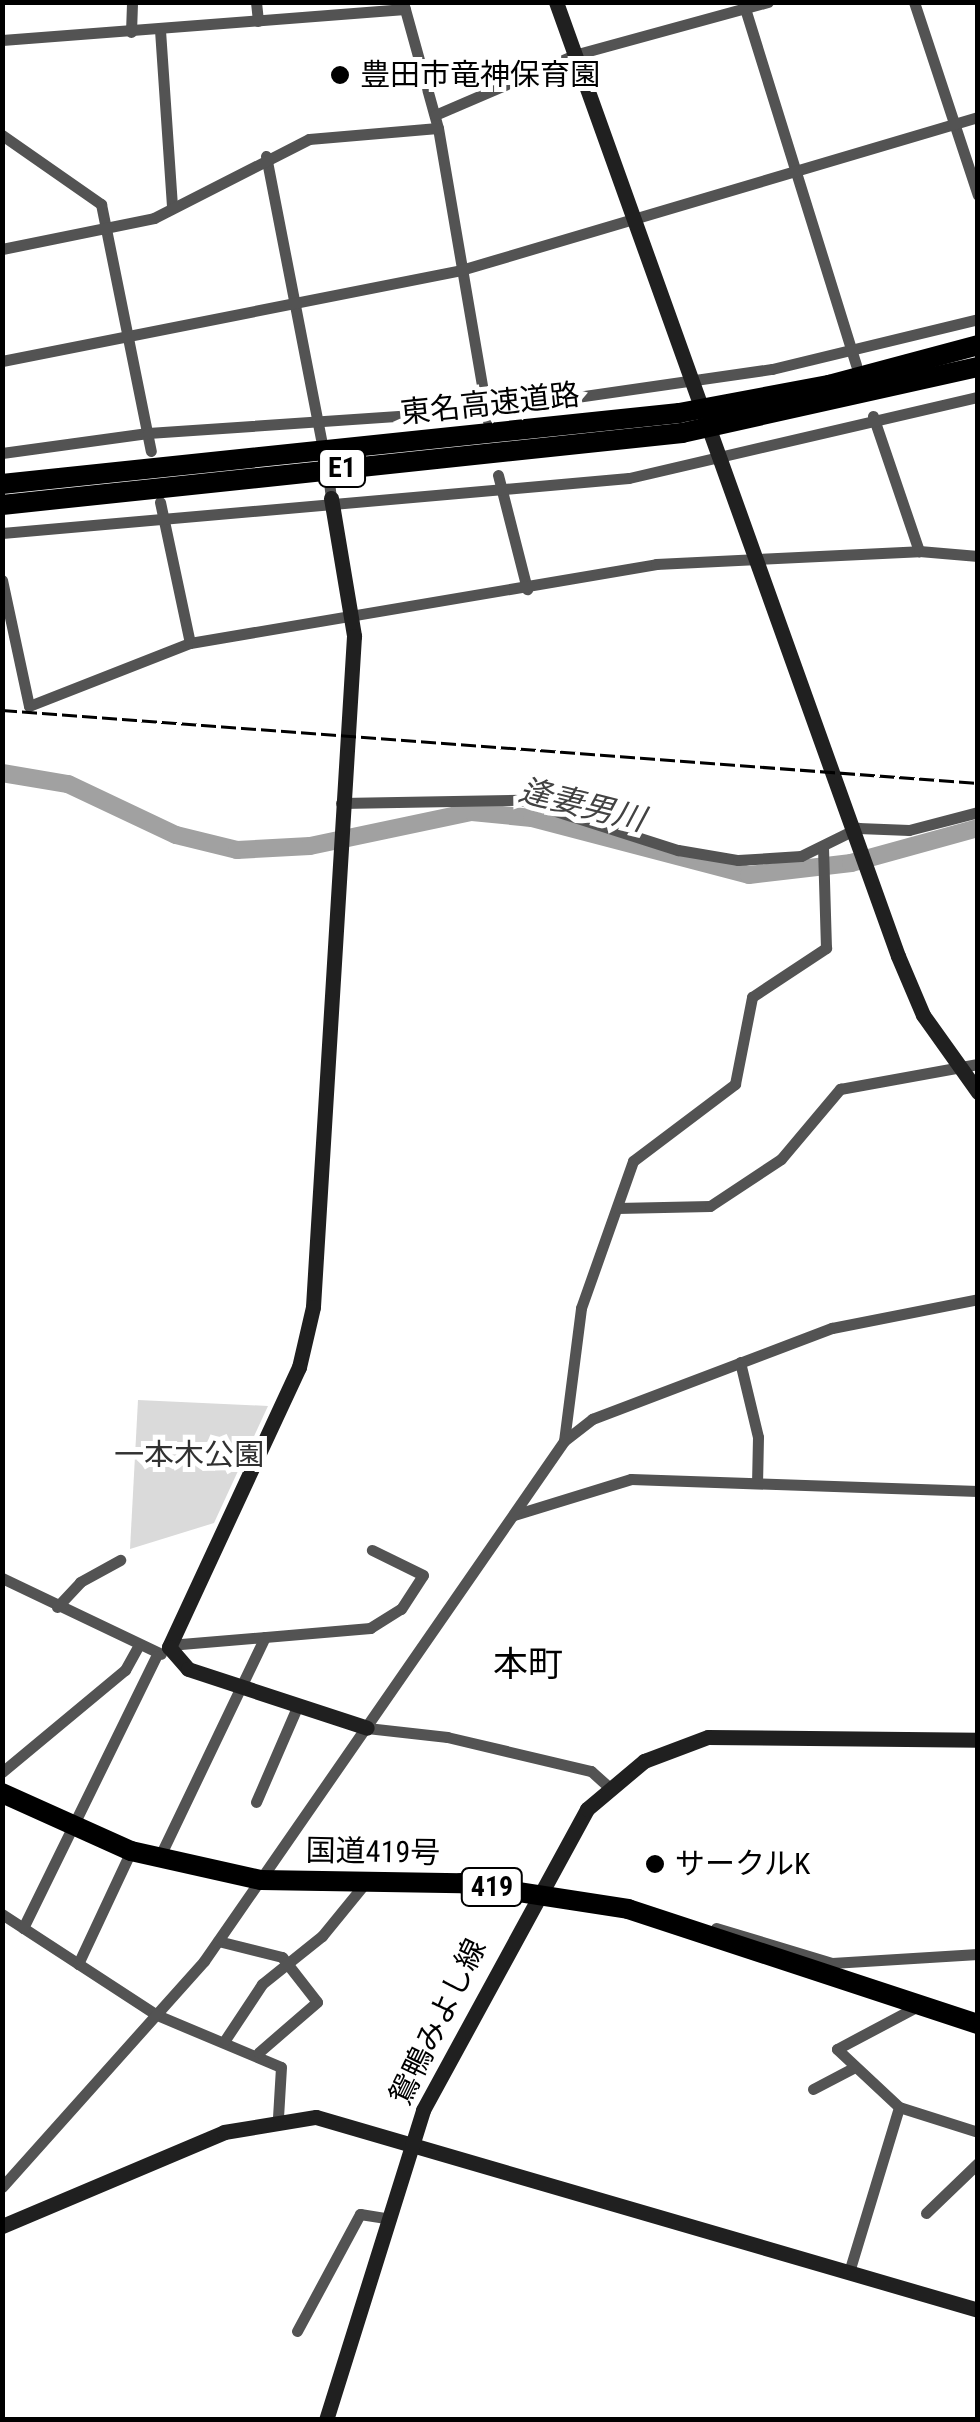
<!DOCTYPE html>
<meta charset="utf-8">
<style>
body{margin:0}
#map{position:relative;width:980px;height:2422px;overflow:hidden;background:#fff;font-family:"Roboto Condensed","Noto Sans JP",sans-serif}
div>[style]{position:absolute}
.green>*{inset:0;background:#dadada}
.river>*{height:18px;margin:-9px;padding:0 9px;transform-origin:9px;border-radius:9px;background:#a1a1a1}
.street>*{height:11px;margin:-5.5px;padding:0 5.5px;transform-origin:5.5px;border-radius:5.5px;background:#535353}
.secondary>*{height:15px;margin:-7.5px;padding:0 7.5px;transform-origin:7.5px;border-radius:7.5px;background:#202020}
.highway>*{height:20px;margin:-10px;padding:0 10px;transform-origin:10px;border-radius:10px;background:#000}
.rail>*{height:2.5px;margin-top:-1.25px;transform-origin:0;background:repeating-linear-gradient(90deg,#000 0 15px,transparent 0 20px)}
.dots>*{width:28px;height:28px;translate:-50% -50%;box-sizing:border-box;border:5px solid #fff;border-radius:50%}
span{translate:-50% -50%;white-space:nowrap;text-align:center;line-height:1.15;-webkit-text-stroke:10px #fff;paint-order:stroke}
.shield-label span{padding:2px 8px;background:#fff;border:2px solid;border-radius:8px;-webkit-text-stroke-width:0}
.shield-label{font-size:28px;color:#000;font-weight:700}
.poi-label{font-size:30px;color:#000}
.left{translate:0 -50%;text-align:left}
.street-label{font-size:30px;color:#000}
.park-label{font-size:30px;color:#313131}
.water-label{font-size:32px;color:#424242;font-style:italic}
.quarter-label{font-size:35px;color:#000}
.frame{position:absolute;inset:0;border:5px solid #000;pointer-events:none}
</style>
<div id="map">
<div class="green">
<i style="clip-path:polygon(138px 1400px,268px 1406px,214px 1523px,130px 1549px)"></i>
</div>
<div class="river">
<i style="left:2px;top:773px;width:67px;rotate:9.5deg"></i>
<i style="left:68px;top:784px;width:119px;rotate:25.3deg"></i>
<i style="left:176px;top:835px;width:63px;rotate:13.8deg"></i>
<i style="left:237px;top:850px;width:73px;rotate:-3.1deg"></i>
<i style="left:310px;top:846px;width:166px;rotate:-11.9deg"></i>
<i style="left:472px;top:812px;width:60px;rotate:5.7deg"></i>
<i style="left:532px;top:818px;width:224px;rotate:14.7deg"></i>
<i style="left:749px;top:875px;width:103px;rotate:-6.7deg"></i>
<i style="left:851px;top:863px;width:132px;rotate:-15.4deg"></i>
</div>
<div class="street">
<i style="left:256px;top:2px;width:19px;rotate:84deg"></i>
<i style="left:403px;top:2px;width:131px;rotate:74.5deg"></i>
<i style="left:438px;top:128px;width:303px;rotate:80.3deg"></i>
<i style="left:743px;top:2px;width:380px;rotate:72.7deg"></i>
<i style="left:914px;top:2px;width:203px;rotate:71.7deg"></i>
<i style="left:160px;top:30px;width:177px;rotate:86.1deg"></i>
<i style="left:131px;top:32px;width:30px;rotate:-88deg"></i>
<i style="left:2px;top:40px;width:404px;rotate:-4.4deg"></i>
<i style="left:435px;top:115px;width:151px;rotate:-23.3deg"></i>
<i style="left:574px;top:55px;width:201px;rotate:-15.3deg"></i>
<i style="left:2px;top:135px;width:121px;rotate:34.9deg"></i>
<i style="left:101px;top:204px;width:252px;rotate:78.6deg"></i>
<i style="left:266px;top:156px;width:289px;rotate:79deg"></i>
<i style="left:2px;top:249px;width:155px;rotate:-11.5deg"></i>
<i style="left:154px;top:218px;width:174px;rotate:-27deg"></i>
<i style="left:309px;top:139px;width:129px;rotate:-4.9deg"></i>
<i style="left:2px;top:361px;width:468px;rotate:-11.2deg"></i>
<i style="left:461px;top:270px;width:539px;rotate:-16.49deg"></i>
<i style="left:873px;top:416px;width:143px;rotate:71.2deg"></i>
<i style="left:2px;top:453px;width:147px;rotate:-7.8deg"></i>
<i style="left:148px;top:433px;width:340px;rotate:-3.9deg"></i>
<i style="left:487px;top:410px;width:288px;rotate:-8.2deg"></i>
<i style="left:772px;top:369px;width:212px;rotate:-13.6deg"></i>
<i style="left:498px;top:475px;width:118px;rotate:75.7deg"></i>
<i style="left:329px;top:482px;width:16px;rotate:83deg"></i>
<i style="left:160px;top:502px;width:144px;rotate:78deg"></i>
<i style="left:2px;top:533px;width:629px;rotate:-5.01deg"></i>
<i style="left:629px;top:478px;width:358px;rotate:-13.1deg"></i>
<i style="left:2px;top:580px;width:129px;rotate:77.9deg"></i>
<i style="left:29px;top:706px;width:173px;rotate:-21.4deg"></i>
<i style="left:190px;top:643px;width:473px;rotate:-9.6deg"></i>
<i style="left:656px;top:564px;width:263px;rotate:-2.8deg"></i>
<i style="left:919px;top:551px;width:59px;rotate:4.8deg"></i>
<i style="left:341px;top:803px;width:180px;rotate:-1deg"></i>
<i style="left:521px;top:800px;width:165px;rotate:17.7deg"></i>
<i style="left:678px;top:850px;width:61px;rotate:9.5deg"></i>
<i style="left:738px;top:860px;width:63px;rotate:-3.6deg"></i>
<i style="left:801px;top:856px;width:64px;rotate:-26.2deg"></i>
<i style="left:858px;top:828px;width:51px;rotate:2.2deg"></i>
<i style="left:909px;top:830px;width:71px;rotate:-14.6deg"></i>
<i style="left:617px;top:1208px;width:93px;rotate:-1.2deg"></i>
<i style="left:710px;top:1206px;width:85px;rotate:-33.5deg"></i>
<i style="left:781px;top:1159px;width:92px;rotate:-49.9deg"></i>
<i style="left:840px;top:1089px;width:140px;rotate:-10.3deg"></i>
<i style="left:740px;top:1362px;width:77px;rotate:76.5deg"></i>
<i style="left:758px;top:1437px;width:46px;rotate:91.2deg"></i>
<i style="left:564px;top:1441px;width:134px;rotate:-82.7deg"></i>
<i style="left:581px;top:1308px;width:156px;rotate:-70.5deg"></i>
<i style="left:633px;top:1161px;width:128px;rotate:-37deg"></i>
<i style="left:735px;top:1084px;width:89px;rotate:-78.9deg"></i>
<i style="left:752px;top:997px;width:89px;rotate:-33.5deg"></i>
<i style="left:826px;top:948px;width:101px;rotate:-91.7deg"></i>
<i style="left:514px;top:1515px;width:122px;rotate:-17.1deg"></i>
<i style="left:631px;top:1479px;width:347px;rotate:2deg"></i>
<i style="left:2px;top:1578px;width:176px;rotate:25.5deg"></i>
<i style="left:57px;top:1607px;width:34px;rotate:-47deg"></i>
<i style="left:80px;top:1582px;width:46px;rotate:-28.8deg"></i>
<i style="left:169px;top:1645px;width:202px;rotate:-4.8deg"></i>
<i style="left:370px;top:1628px;width:36px;rotate:-32deg"></i>
<i style="left:401px;top:1609px;width:40px;rotate:-57.1deg"></i>
<i style="left:423px;top:1575px;width:57px;rotate:-153.9deg"></i>
<i style="left:367px;top:1728px;width:81px;rotate:6.4deg"></i>
<i style="left:447px;top:1737px;width:148px;rotate:13.3deg"></i>
<i style="left:591px;top:1771px;width:24px;rotate:42deg"></i>
<i style="left:2px;top:1772px;width:160px;rotate:-39.7deg"></i>
<i style="left:125px;top:1670px;width:25px;rotate:-61deg"></i>
<i style="left:256px;top:1802px;width:106px;rotate:-66.6deg"></i>
<i style="left:159px;top:1858px;width:245px;rotate:-64.4deg"></i>
<i style="left:2px;top:1914px;width:185px;rotate:33.1deg"></i>
<i style="left:157px;top:2015px;width:134px;rotate:22.8deg"></i>
<i style="left:281px;top:2067px;width:51px;rotate:93.4deg"></i>
<i style="left:23px;top:1928px;width:303px;rotate:-63.9deg"></i>
<i style="left:716px;top:1928px;width:121px;rotate:16.8deg"></i>
<i style="left:832px;top:1963px;width:146px;rotate:-3.5deg"></i>
<i style="left:218px;top:1941px;width:66px;rotate:14deg"></i>
<i style="left:282px;top:1957px;width:57px;rotate:52.1deg"></i>
<i style="left:317px;top:2002px;width:77px;rotate:139.2deg"></i>
<i style="left:78px;top:1964px;width:125px;rotate:-64.9deg"></i>
<i style="left:225px;top:2040px;width:67px;rotate:-56.5deg"></i>
<i style="left:262px;top:1984px;width:77px;rotate:-38.7deg"></i>
<i style="left:322px;top:1936px;width:70px;rotate:-50.8deg"></i>
<i style="left:813px;top:2089px;width:45px;rotate:-27.7deg"></i>
<i style="left:899px;top:2107px;width:83px;rotate:17.6deg"></i>
<i style="left:2px;top:2187px;width:303px;rotate:-48.2deg"></i>
<i style="left:204px;top:1961px;width:632px;rotate:-55.3deg"></i>
<i style="left:564px;top:1441px;width:36px;rotate:-38deg"></i>
<i style="left:592px;top:1419px;width:257px;rotate:-20.8deg"></i>
<i style="left:832px;top:1328px;width:149px;rotate:-11.2deg"></i>
<i style="left:926px;top:2213px;width:72px;rotate:-43.9deg"></i>
<i style="left:849px;top:2272px;width:172px;rotate:-73.1deg"></i>
<i style="left:899px;top:2107px;width:85px;rotate:-136.9deg"></i>
<i style="left:837px;top:2049px;width:92px;rotate:-28deg"></i>
<i style="left:297px;top:2331px;width:133px;rotate:-61.7deg"></i>
<i style="left:360px;top:2214px;width:31px;rotate:9deg"></i>
</div>
<div class="secondary">
<i style="left:556px;top:2px;width:1013px;rotate:70.28deg"></i>
<i style="left:898px;top:956px;width:64px;rotate:67deg"></i>
<i style="left:923px;top:1015px;width:95px;rotate:54.5deg"></i>
<i style="left:331px;top:498px;width:140px;rotate:80.5deg"></i>
<i style="left:354px;top:636px;width:672px;rotate:93.5deg"></i>
<i style="left:313px;top:1307px;width:62px;rotate:103.1deg"></i>
<i style="left:299px;top:1367px;width:309px;rotate:114.9deg"></i>
<i style="left:169px;top:1647px;width:29px;rotate:49deg"></i>
<i style="left:188px;top:1669px;width:188px;rotate:18.2deg"></i>
<i style="left:2px;top:2226px;width:241px;rotate:-22.9deg"></i>
<i style="left:224px;top:2132px;width:93px;rotate:-9.3deg"></i>
<i style="left:316px;top:2117px;width:690px;rotate:16.25deg"></i>
<i style="left:326px;top:2420px;width:325px;rotate:-72.6deg"></i>
<i style="left:423px;top:2110px;width:343px;rotate:-61.4deg"></i>
<i style="left:587px;top:1809px;width:75px;rotate:-40.1deg"></i>
<i style="left:644px;top:1761px;width:68px;rotate:-20.6deg"></i>
<i style="left:708px;top:1737px;width:270px;rotate:0.6deg"></i>
</div>
<div class="highway">
<i style="left:2px;top:484px;width:681px;rotate:-5.99deg"></i>
<i style="left:679px;top:413px;width:153px;rotate:-10.6deg"></i>
<i style="left:829px;top:385px;width:154px;rotate:-15deg"></i>
<i style="left:2px;top:505px;width:684px;rotate:-6.04deg"></i>
<i style="left:682px;top:433px;width:303px;rotate:-12.6deg"></i>
<i style="left:2px;top:1793px;width:141px;rotate:24.2deg"></i>
<i style="left:131px;top:1851px;width:133px;rotate:12.6deg"></i>
<i style="left:261px;top:1880px;width:200px;rotate:0.9deg"></i>
<i style="left:461px;top:1883px;width:169px;rotate:8.8deg"></i>
<i style="left:628px;top:1909px;width:368px;rotate:18.2deg"></i>
</div>
<div class="rail">
<i style="left:2px;top:710px;width:979px;rotate:4.28deg"></i>
</div>
<div class="dots">
<i style="left:340px;top:75px;background:#000"></i>
<i style="left:655px;top:1864px;background:#000"></i>
</div>
<div class="shield-label">
<span style="left:342px;top:468px">E1</span>
<span style="left:492px;top:1887px">419</span>
</div>
<div class="poi-label">
<span class="left" style="left:360px;top:75px">豊田市竜神保育園</span>
<span class="left" style="left:675px;top:1864px">サークルK</span>
</div>
<div class="street-label">
<span style="left:490px;top:404px;rotate:-6deg">東名高速道路</span>
<span style="left:373px;top:1852px;rotate:1deg">国道419号</span>
<span style="left:438px;top:2022px;rotate:-64deg">鴛鴨みよし線</span>
</div>
<div class="park-label">
<span style="left:189px;top:1455px">一本木公園</span>
</div>
<div class="water-label">
<span style="left:582px;top:805px;rotate:14deg">逢妻男川</span>
</div>
<div class="quarter-label">
<span style="left:528px;top:1665px">本町</span>
</div>
<div class="frame"></div>
</div>
